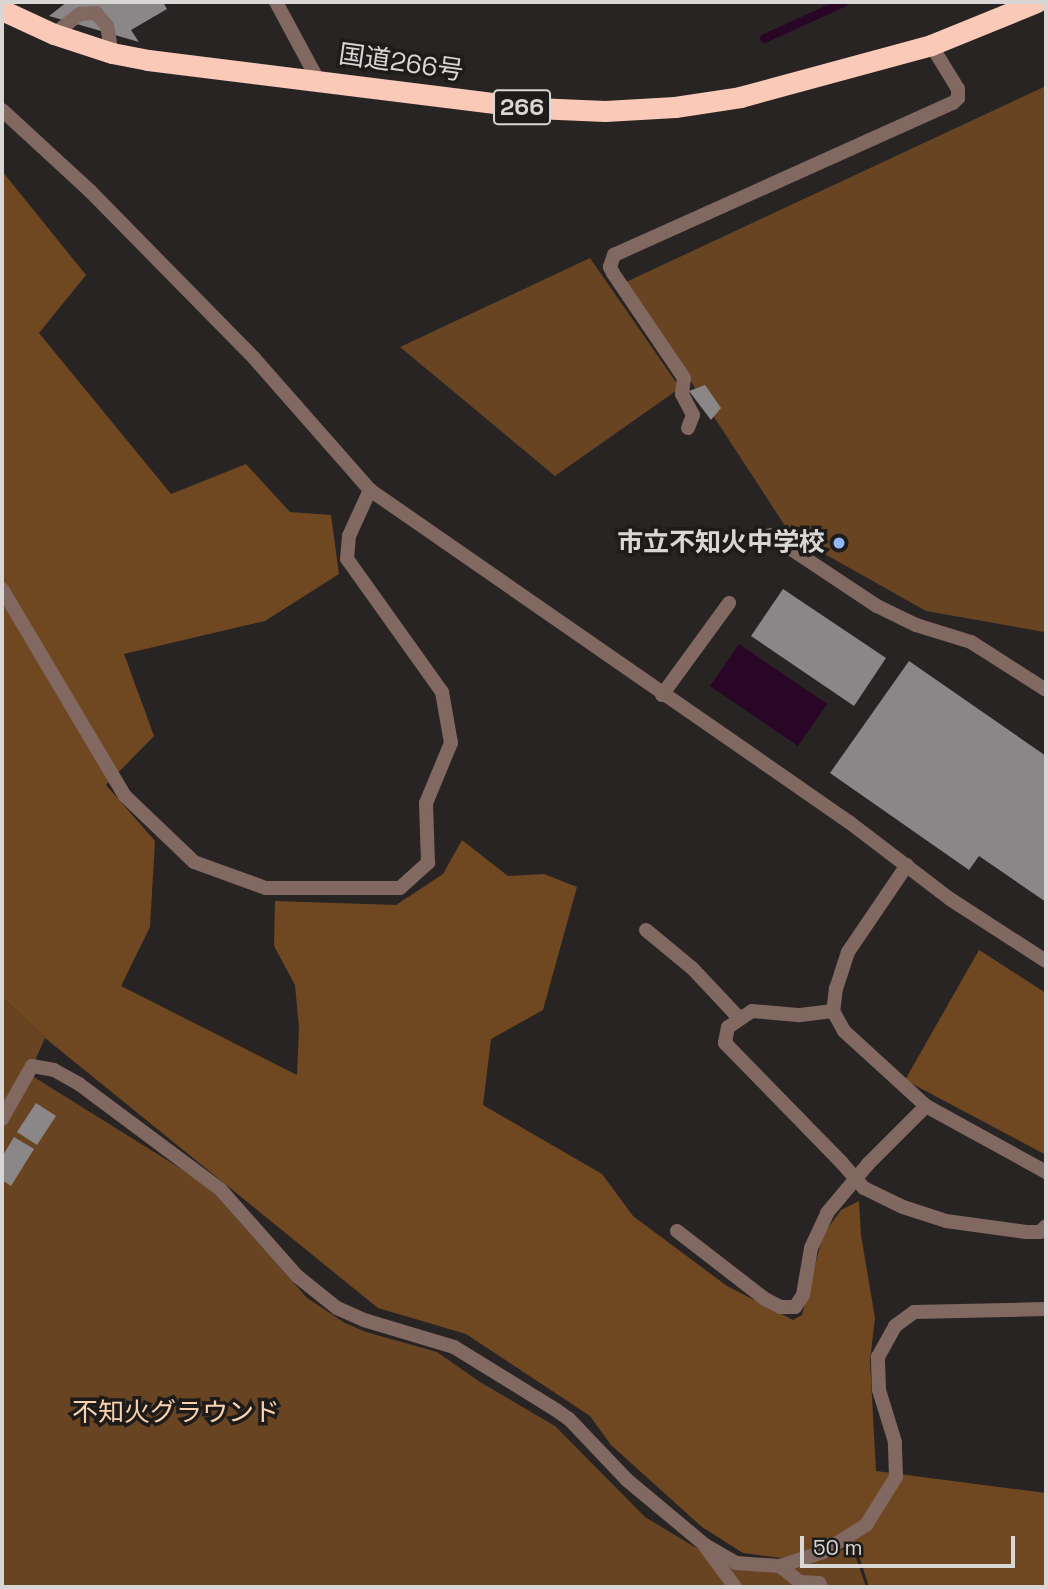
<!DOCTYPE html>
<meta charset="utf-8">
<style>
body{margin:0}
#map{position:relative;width:1048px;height:1589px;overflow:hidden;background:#282424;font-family:"Space Grotesk","Noto Sans JP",sans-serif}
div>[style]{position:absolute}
.green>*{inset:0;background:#684422}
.forest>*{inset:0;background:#6f4720}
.water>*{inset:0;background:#290526}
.stream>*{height:9px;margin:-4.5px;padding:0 4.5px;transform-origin:4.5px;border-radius:4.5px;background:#290526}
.building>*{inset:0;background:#8b8789}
.lane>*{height:14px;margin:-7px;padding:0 7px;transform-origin:7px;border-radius:7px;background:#816860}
.street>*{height:14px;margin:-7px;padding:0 7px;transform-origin:7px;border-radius:7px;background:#816860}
.highway>*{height:21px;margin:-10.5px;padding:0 10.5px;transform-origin:10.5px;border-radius:10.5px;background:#fbc9b8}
.street-bridge>*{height:14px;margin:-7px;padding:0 7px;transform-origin:7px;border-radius:7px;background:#816860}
.dots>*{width:19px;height:19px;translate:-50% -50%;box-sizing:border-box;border:4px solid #1e1b1b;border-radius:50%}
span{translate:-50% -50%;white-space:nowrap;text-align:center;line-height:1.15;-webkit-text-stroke:7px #1e1b1b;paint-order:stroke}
.shield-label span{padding:2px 5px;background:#1e1b1b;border:2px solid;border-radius:5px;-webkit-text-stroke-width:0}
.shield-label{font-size:24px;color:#d9d6d6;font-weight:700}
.street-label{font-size:26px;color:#d9d6d6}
.poi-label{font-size:26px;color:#d9d6d6;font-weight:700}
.right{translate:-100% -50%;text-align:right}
.park-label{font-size:26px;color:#fad2af}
.frame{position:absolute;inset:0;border:4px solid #d9d6d6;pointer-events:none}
.scale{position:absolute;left:800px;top:1536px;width:215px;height:32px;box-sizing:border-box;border:4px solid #d9d6d6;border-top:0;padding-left:9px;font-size:21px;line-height:24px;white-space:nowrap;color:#d9d6d6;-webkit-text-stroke:5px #1e1b1b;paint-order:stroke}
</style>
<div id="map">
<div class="green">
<i style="clip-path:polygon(1046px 86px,1046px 630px,1044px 632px,926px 611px,791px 535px,626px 282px)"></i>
<i style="clip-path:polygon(590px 258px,680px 388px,555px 476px,400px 347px)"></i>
<i style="clip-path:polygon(2px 997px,45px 1038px,29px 1074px,207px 1185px,307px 1298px,345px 1323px,366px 1332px,437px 1352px,480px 1382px,555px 1426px,645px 1517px,693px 1546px,740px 1568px,779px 1572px,852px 1546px,866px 1587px,2px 1587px)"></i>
</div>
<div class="forest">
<i style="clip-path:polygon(2px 171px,86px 275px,39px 333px,171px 494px,246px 464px,290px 512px,331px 515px,339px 574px,265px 621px,124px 654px,154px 736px,106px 785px,155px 841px,150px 927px,121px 986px,297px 1075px,299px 1028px,295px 985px,274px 946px,275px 901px,396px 905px,443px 874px,462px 840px,508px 876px,544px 874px,577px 887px,543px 1010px,491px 1039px,483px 1105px,602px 1174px,633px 1216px,727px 1286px,793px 1320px,802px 1315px,823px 1235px,841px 1210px,859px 1201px,861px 1235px,875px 1318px,870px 1361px,876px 1471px,1046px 1493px,1046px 1587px,869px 1587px,858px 1553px,845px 1533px,820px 1548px,781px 1558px,743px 1553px,702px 1527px,611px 1445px,590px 1416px,466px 1334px,378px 1308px,45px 1038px,2px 997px)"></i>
<i style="clip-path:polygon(979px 950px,1046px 993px,1046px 1155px,905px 1080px)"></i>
</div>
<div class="water">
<i style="clip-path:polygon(739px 644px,827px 704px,798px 746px,710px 686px)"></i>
</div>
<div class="stream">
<i style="left:764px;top:38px;width:87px;rotate:-24.5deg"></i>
</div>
<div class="building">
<i style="clip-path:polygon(67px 2px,163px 2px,167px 9px,131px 30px,139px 42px,49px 16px)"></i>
<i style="clip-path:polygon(705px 385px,721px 408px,711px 420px,689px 391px)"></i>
<i style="clip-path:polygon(783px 589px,886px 658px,854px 706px,751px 636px)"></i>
<i style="clip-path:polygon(909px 661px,1046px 756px,1046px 902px,979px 856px,969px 870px,830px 773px)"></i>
<i style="clip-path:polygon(36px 1103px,56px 1116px,37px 1145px,17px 1132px)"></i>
<i style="clip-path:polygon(14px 1137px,34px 1149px,11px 1186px,2px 1180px,2px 1157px)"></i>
</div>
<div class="lane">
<i style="left:54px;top:34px;width:33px;rotate:-38deg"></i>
<i style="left:80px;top:14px;width:16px;rotate:-4deg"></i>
<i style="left:96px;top:13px;width:17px;rotate:50deg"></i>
<i style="left:107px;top:26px;width:27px;rotate:80deg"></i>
<i style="left:688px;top:428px;width:14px;rotate:-69deg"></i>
<i style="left:693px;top:415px;width:24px;rotate:-118deg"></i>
<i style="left:682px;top:394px;width:16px;rotate:-83deg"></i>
<i style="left:684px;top:378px;width:127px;rotate:-124.1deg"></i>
<i style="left:613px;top:273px;width:7px;rotate:-117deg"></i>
<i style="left:610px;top:267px;width:13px;rotate:-72deg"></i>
<i style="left:614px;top:255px;width:372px;rotate:-24.2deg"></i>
<i style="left:953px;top:103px;width:7px;rotate:-45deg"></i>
<i style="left:958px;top:98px;width:9px;rotate:-90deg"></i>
<i style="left:958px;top:89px;width:52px;rotate:-121.5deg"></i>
<i style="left:770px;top:535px;width:128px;rotate:33.6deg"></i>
<i style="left:877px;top:606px;width:43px;rotate:26deg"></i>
<i style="left:916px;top:625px;width:58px;rotate:17.2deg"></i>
<i style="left:971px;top:642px;width:89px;rotate:32.6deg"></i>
<i style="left:662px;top:695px;width:114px;rotate:-53.9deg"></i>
<i style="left:780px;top:1566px;width:26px;rotate:39deg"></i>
<i style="left:800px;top:1582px;width:19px;rotate:3deg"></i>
<i style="left:819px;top:1583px;width:4px;rotate:63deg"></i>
</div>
<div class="street">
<i style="left:276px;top:2px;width:89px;rotate:61.7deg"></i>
<i style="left:2px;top:110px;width:120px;rotate:42.6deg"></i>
<i style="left:90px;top:191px;width:234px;rotate:45.5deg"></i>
<i style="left:254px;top:358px;width:176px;rotate:48.7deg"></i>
<i style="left:370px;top:490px;width:583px;rotate:34.73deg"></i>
<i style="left:849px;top:822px;width:127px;rotate:37.3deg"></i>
<i style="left:950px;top:899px;width:114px;rotate:32.9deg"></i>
<i style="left:2px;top:589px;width:241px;rotate:59.3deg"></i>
<i style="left:125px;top:796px;width:95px;rotate:43.7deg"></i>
<i style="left:194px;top:862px;width:77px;rotate:19.9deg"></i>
<i style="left:266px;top:888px;width:134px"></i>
<i style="left:400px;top:888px;width:38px;rotate:-42deg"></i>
<i style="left:428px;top:863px;width:60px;rotate:-91.9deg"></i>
<i style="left:426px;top:803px;width:65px;rotate:-67.4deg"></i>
<i style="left:451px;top:743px;width:52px;rotate:-100deg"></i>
<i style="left:442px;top:692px;width:163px;rotate:-125.5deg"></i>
<i style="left:347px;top:559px;width:23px;rotate:-85deg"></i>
<i style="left:349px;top:536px;width:51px;rotate:-65.5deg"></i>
<i style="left:907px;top:865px;width:105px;rotate:124.1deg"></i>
<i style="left:848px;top:952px;width:38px;rotate:108deg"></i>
<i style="left:836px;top:988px;width:23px;rotate:97deg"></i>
<i style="left:833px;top:1011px;width:23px;rotate:61deg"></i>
<i style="left:844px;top:1031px;width:111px;rotate:42.4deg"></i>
<i style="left:926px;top:1106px;width:137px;rotate:28.8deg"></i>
<i style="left:646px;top:930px;width:61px;rotate:39.7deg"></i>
<i style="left:693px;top:969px;width:67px;rotate:46.8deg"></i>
<i style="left:833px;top:1011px;width:35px;rotate:173deg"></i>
<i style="left:798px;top:1015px;width:46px;rotate:-175deg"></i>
<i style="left:752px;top:1011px;width:29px;rotate:146deg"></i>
<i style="left:728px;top:1027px;width:16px;rotate:101deg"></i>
<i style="left:725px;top:1043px;width:168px;rotate:45.7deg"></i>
<i style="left:2px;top:1119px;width:61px;rotate:-60.5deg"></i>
<i style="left:32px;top:1066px;width:22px;rotate:10deg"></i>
<i style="left:54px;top:1070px;width:29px;rotate:29deg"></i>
<i style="left:79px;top:1084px;width:176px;rotate:36.7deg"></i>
<i style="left:220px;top:1189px;width:116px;rotate:48.5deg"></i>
<i style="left:297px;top:1276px;width:51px;rotate:38.7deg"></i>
<i style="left:337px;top:1308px;width:30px;rotate:24deg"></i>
<i style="left:364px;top:1320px;width:94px;rotate:16.7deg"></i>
<i style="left:454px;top:1347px;width:120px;rotate:31.7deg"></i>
<i style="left:556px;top:1410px;width:16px;rotate:35deg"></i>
<i style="left:569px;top:1419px;width:84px;rotate:46.4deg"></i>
<i style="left:627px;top:1480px;width:102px;rotate:39.8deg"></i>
<i style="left:705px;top:1545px;width:36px;rotate:30deg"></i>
<i style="left:736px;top:1563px;width:44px;rotate:3.9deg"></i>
<i style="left:780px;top:1566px;width:45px;rotate:-18deg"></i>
<i style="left:823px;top:1552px;width:51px;rotate:-32.1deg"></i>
<i style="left:866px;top:1525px;width:57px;rotate:-58deg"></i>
<i style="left:896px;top:1477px;width:35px;rotate:-92deg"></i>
<i style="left:895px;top:1442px;width:54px;rotate:-107.1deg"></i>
<i style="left:879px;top:1390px;width:33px;rotate:-92deg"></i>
<i style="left:878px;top:1357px;width:35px;rotate:-61deg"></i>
<i style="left:895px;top:1326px;width:24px;rotate:-36deg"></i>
<i style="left:914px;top:1312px;width:132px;rotate:-1.3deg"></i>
<i style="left:864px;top:1188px;width:43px;rotate:26deg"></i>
<i style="left:903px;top:1207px;width:45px;rotate:18deg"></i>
<i style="left:946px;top:1221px;width:81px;rotate:7.8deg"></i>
<i style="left:1026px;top:1232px;width:14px"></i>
<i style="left:1040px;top:1232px;width:8px;rotate:-45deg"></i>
<i style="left:677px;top:1231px;width:111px;rotate:37.7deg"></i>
<i style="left:765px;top:1299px;width:18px;rotate:27deg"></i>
<i style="left:781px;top:1307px;width:14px"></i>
<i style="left:795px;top:1307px;width:14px;rotate:-56deg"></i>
<i style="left:803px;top:1295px;width:48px;rotate:-80.3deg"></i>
<i style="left:811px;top:1248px;width:38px;rotate:-65deg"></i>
<i style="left:827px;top:1213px;width:64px;rotate:-50.1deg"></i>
<i style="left:868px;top:1164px;width:82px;rotate:-45deg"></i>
<i style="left:705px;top:1546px;width:51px;rotate:53.8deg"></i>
</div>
<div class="highway">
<i style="left:2px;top:10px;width:57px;rotate:24.8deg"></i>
<i style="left:54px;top:34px;width:61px;rotate:18.1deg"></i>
<i style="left:112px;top:53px;width:37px;rotate:11deg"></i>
<i style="left:148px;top:60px;width:390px;rotate:7.1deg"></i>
<i style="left:535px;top:108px;width:70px;rotate:2.5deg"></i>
<i style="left:605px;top:111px;width:70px;rotate:-3.3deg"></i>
<i style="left:675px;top:107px;width:66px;rotate:-8.7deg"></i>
<i style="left:740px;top:97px;width:198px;rotate:-15.2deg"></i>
<i style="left:931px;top:45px;width:114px;rotate:-22.1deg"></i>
</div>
<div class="street-bridge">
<i style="left:842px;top:1163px;width:33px;rotate:49deg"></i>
</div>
<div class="dots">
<i style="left:839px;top:543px;background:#92b7fd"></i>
</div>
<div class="shield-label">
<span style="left:522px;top:107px">266</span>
</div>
<div class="street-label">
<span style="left:401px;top:63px;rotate:8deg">国道266号</span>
</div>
<div class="poi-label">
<span class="right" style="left:825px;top:543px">市立不知火中学校</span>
</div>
<div class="park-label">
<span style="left:176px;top:1413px">不知火グラウンド</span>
</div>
<div class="frame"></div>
<div class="scale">50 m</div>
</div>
